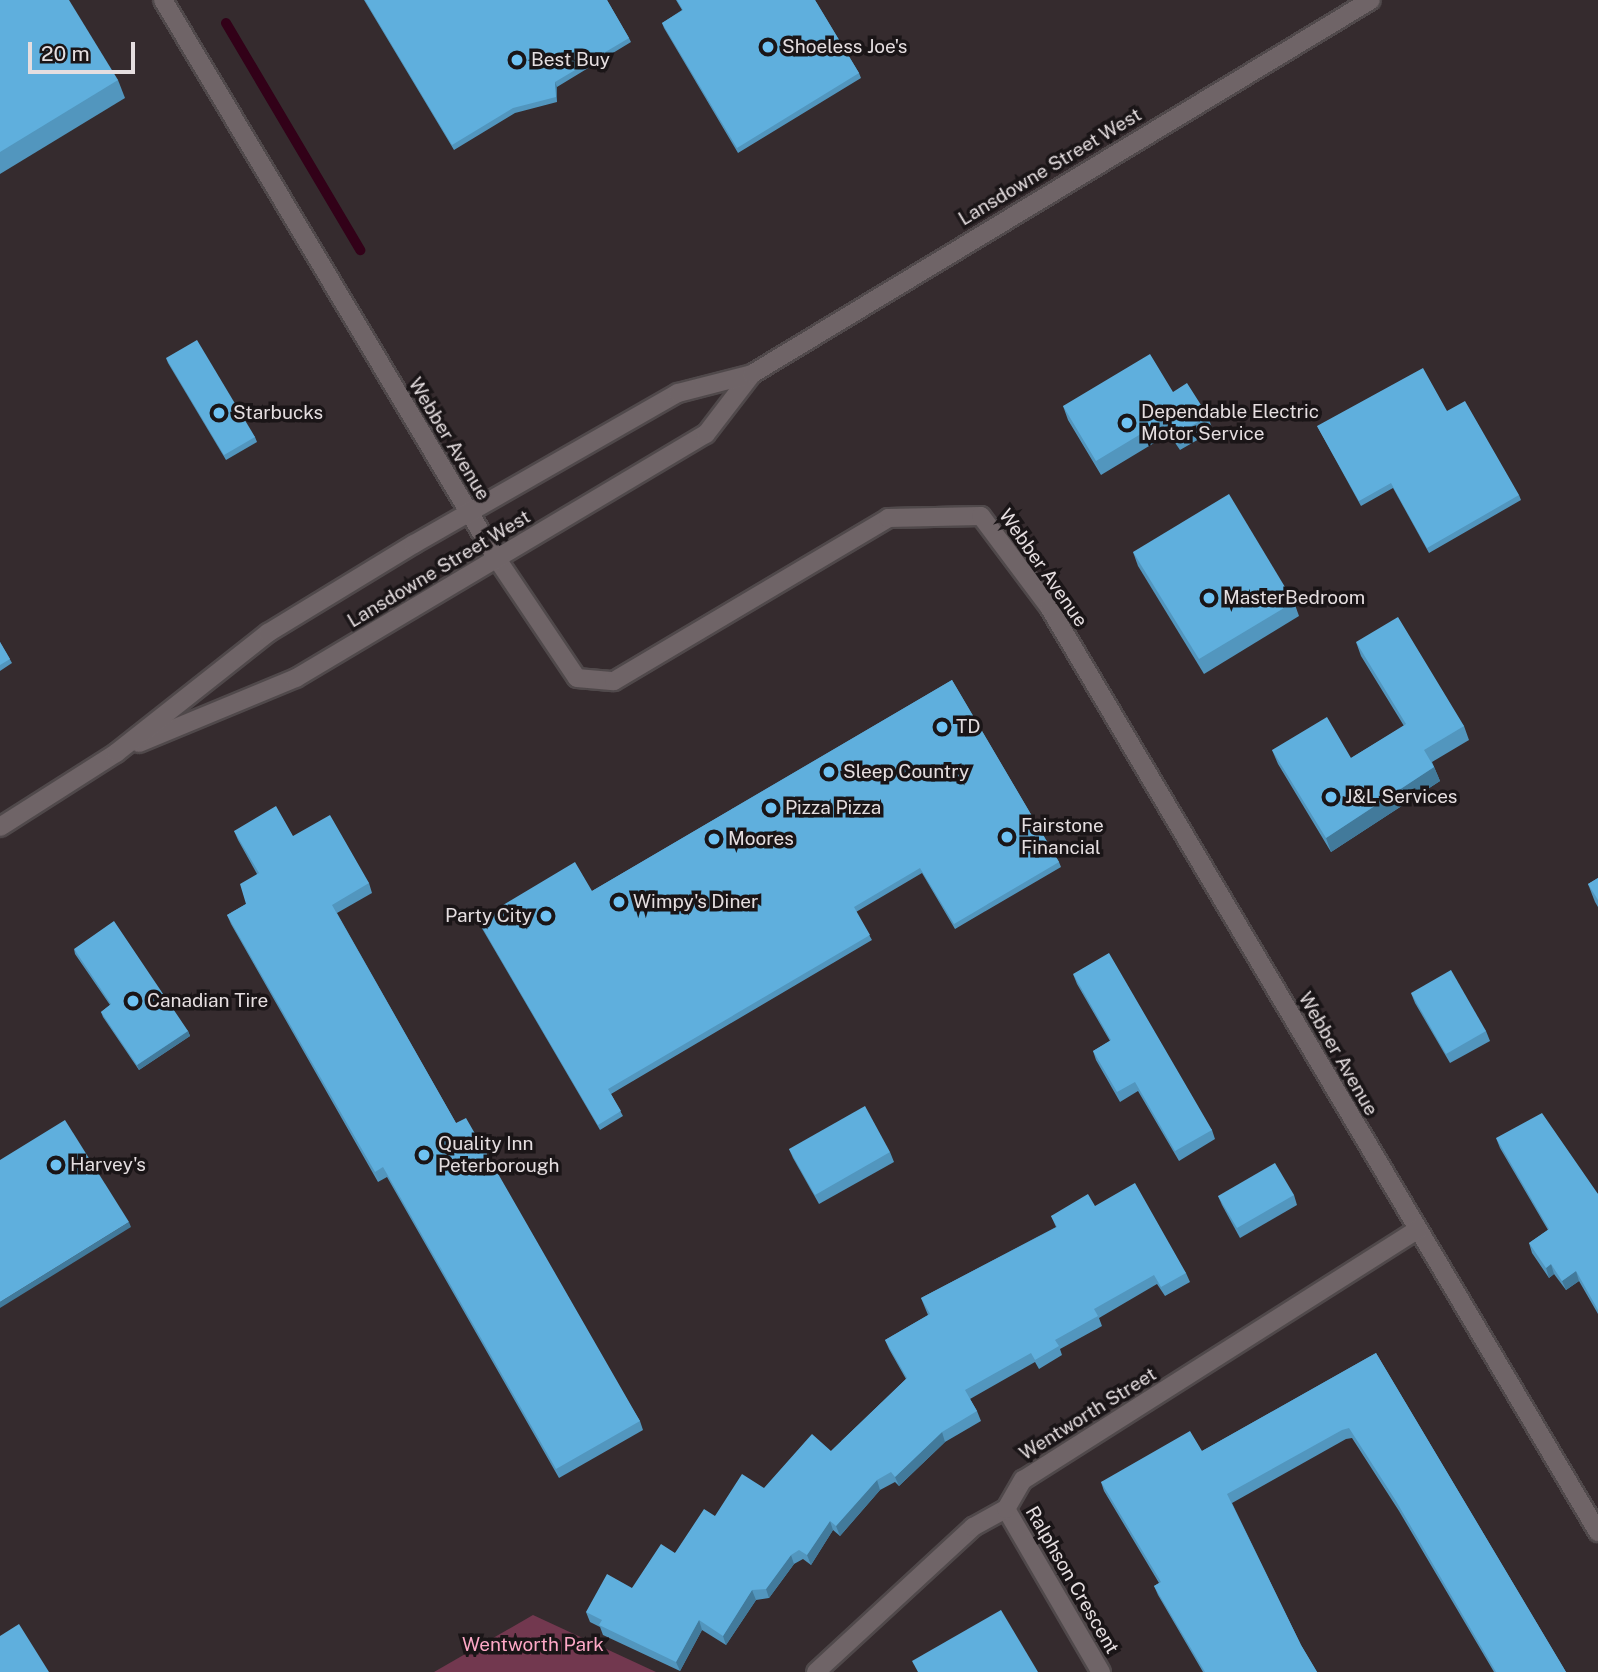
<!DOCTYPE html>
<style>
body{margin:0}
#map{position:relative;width:1598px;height:1672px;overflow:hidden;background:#352b2e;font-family:"Public Sans",sans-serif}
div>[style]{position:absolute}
.green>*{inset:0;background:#72384f}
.stream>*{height:10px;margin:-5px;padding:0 5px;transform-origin:5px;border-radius:5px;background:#320118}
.roads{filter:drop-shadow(2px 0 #50494b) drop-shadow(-2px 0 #50494b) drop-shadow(0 2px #50494b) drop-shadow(0 -2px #50494b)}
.minor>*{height:18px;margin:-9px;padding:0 9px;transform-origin:9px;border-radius:9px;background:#6f6467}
.tertiary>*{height:18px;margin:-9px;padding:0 9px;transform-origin:9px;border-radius:9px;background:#6f6467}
.secondary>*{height:18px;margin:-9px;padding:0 9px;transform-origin:9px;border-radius:9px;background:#6f6467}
.wall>*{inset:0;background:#5296be}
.shaded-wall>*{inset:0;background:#427a9b}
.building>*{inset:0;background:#5fafdd}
.dots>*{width:19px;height:19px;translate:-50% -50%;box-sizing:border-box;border:4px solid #1a1517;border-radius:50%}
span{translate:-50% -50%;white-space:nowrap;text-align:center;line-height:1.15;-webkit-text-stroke:7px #1a1517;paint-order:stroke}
.poi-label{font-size:19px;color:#e5dee0}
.left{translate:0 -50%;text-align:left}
.right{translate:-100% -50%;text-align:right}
.street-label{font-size:19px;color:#e5dee0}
.park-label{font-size:19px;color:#fda8c6}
.scale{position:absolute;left:28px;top:42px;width:107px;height:32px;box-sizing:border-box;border:4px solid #e5dee0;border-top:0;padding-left:9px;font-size:21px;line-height:24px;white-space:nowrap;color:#e5dee0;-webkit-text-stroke:5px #1a1517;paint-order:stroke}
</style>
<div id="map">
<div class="green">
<i style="clip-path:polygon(533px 1615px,656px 1672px,434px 1672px)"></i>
</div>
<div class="stream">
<i style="left:226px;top:23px;width:264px;rotate:59.4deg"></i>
</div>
<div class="roads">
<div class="minor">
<i style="left:497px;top:559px;width:143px;rotate:56.1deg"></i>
<i style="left:577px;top:678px;width:37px;rotate:5deg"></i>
<i style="left:614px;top:681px;width:319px;rotate:-30.7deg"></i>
<i style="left:888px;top:518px;width:93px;rotate:-1.2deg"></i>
<i style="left:981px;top:516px;width:114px;rotate:53.2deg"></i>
<i style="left:1049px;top:607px;width:1076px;rotate:59.31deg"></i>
<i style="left:1006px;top:1509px;width:189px;rotate:59.8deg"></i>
<i style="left:816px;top:1672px;width:214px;rotate:-42.7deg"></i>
<i style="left:973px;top:1527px;width:38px;rotate:-29deg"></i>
<i style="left:1006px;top:1509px;width:34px;rotate:-60deg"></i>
<i style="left:1023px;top:1480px;width:467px;rotate:-32.4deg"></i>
</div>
<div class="tertiary">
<i style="left:163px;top:0;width:651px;rotate:59.14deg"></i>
</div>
<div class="secondary">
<i style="left:139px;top:743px;width:170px;rotate:-22.5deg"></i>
<i style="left:296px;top:678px;width:477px;rotate:-30.8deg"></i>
<i style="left:706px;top:434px;width:76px;rotate:-52.5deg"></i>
<i style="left:0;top:827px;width:138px;rotate:-32.5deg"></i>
<i style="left:116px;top:753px;width:194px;rotate:-38.3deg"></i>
<i style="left:268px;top:633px;width:171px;rotate:-31.4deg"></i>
<i style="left:414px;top:544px;width:304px;rotate:-29.8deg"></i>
<i style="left:678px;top:393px;width:76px;rotate:-14.4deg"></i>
<i style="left:752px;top:374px;width:723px;rotate:-31.14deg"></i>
</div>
</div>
<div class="wall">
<i style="clip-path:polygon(0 0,118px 80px,125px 98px,0 174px)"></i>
<i style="clip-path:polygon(364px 0,607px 0,629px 38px,631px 42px,557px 87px,557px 102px,515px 113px,454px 150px)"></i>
<i style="clip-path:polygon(676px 0,815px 0,859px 73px,861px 78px,738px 153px,664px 28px,662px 23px,682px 10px)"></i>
<i style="clip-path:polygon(166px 358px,255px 437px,257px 442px,226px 460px,168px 363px)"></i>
<i style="clip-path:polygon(1173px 392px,1208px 416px,1213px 431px,1180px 450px,1169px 434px,1101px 475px,1068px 420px,1063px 406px)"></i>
<i style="clip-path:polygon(1317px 426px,1519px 495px,1521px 500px,1429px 553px,1393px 488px,1361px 506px)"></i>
<i style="clip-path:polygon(1133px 552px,1294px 602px,1299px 616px,1204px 674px,1138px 566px)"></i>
<i style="clip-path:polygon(0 642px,12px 663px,0 671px)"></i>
<i style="clip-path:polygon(1356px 642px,1464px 726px,1469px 740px,1432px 762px,1440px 781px,1331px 852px,1278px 764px,1272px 750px,1351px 758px,1404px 726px,1361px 656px)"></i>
<i style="clip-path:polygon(952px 680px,1059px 862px,1061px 867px,955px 929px,922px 873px,856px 912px,872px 940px,611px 1094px,623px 1116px,600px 1130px,480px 925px,478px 920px,592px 891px)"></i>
<i style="clip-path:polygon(234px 831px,293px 836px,369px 883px,372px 893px,337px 913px,456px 1123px,640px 1421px,643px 1430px,559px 1478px,387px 1177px,378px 1182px,231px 924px,227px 915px,246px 904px,257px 874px,238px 840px)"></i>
<i style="clip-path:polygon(1598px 878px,1598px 907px,1595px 902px,1588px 884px)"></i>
<i style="clip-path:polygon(74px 949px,188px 1031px,190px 1036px,139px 1070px,103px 1017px,101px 1012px,110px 1005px,75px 954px)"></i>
<i style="clip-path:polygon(1073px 974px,1212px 1130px,1215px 1139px,1179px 1161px,1138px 1091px,1120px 1102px,1096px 1060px,1093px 1051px,1110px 1041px,1077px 984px)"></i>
<i style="clip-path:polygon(1411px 993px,1486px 1031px,1490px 1041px,1450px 1063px,1415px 1003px)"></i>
<i style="clip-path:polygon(1496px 1138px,1598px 1194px,1598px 1314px,1579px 1281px,1566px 1290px,1554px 1274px,1549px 1278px,1532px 1253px,1529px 1243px,1548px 1230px,1500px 1148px)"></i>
<i style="clip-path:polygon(789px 1149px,890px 1152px,894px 1162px,819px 1204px,793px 1158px)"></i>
<i style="clip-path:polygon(1294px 1195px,1297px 1205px,1240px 1238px,1222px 1205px,1218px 1196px)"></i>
<i style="clip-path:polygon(1095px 1206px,1186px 1273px,1190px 1282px,1165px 1296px,1157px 1284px,1099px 1318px,1102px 1326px,1060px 1349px,1062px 1355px,1039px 1369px,1035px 1362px,970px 1399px,977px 1411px,981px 1421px,945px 1442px,899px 1486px,895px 1482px,880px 1490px,840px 1536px,833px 1530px,811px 1565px,803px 1559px,794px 1564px,769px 1598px,756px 1600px,726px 1645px,702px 1630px,680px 1671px,603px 1635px,600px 1627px,590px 1622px,586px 1612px,632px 1588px,675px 1553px,715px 1516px,831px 1451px,906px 1379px,889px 1349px,885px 1340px,928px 1315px,921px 1298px,1056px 1227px,1051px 1216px)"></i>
<i style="clip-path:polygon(1376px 1353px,1566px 1672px,1494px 1672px,1399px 1511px,1352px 1438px,1346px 1439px,1232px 1503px,1301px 1645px,1317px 1672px,1203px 1672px,1158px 1595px,1154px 1586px,1159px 1583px,1104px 1491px,1101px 1482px,1202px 1451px)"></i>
</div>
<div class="shaded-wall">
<i style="clip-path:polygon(555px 82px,557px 87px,557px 102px,556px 97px)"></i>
<i style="clip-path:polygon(1434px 767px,1440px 781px,1331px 852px,1326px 838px)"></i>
<i style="clip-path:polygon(188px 1031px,190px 1036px,139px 1070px,137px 1065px)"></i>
<i style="clip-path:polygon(129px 1222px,131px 1227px,0 1308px,0 1302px)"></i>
<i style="clip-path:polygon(1551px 1264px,1554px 1274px,1549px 1278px,1546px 1268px)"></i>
<i style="clip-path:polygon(1576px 1271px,1579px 1281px,1566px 1290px,1562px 1281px)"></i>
<i style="clip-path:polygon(942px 1432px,945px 1442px,899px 1486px,895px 1477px)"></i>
<i style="clip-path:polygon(877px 1480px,880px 1490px,840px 1536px,836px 1526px)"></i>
<i style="clip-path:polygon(830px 1521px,833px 1530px,811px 1565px,807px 1555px)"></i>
<i style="clip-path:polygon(791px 1555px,794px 1564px,769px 1598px,766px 1589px)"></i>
<i style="clip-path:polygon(752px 1590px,756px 1600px,726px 1645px,723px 1636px)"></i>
<i style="clip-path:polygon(699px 1620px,702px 1630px,680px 1671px,676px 1662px)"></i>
</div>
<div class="building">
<i style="clip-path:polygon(0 0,69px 0,118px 80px,0 152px)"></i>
<i style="clip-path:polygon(365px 0,607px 0,629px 38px,555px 82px,556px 97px,513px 108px,452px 145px)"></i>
<i style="clip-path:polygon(677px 0,815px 0,859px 73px,737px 148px,662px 23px,683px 10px)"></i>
<i style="clip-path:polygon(197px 340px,255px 437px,224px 455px,166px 358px)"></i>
<i style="clip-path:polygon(1150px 354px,1173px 392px,1187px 383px,1208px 416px,1175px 436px,1164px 420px,1096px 461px,1063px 406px)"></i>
<i style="clip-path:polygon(1423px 368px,1447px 411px,1465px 401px,1519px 495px,1427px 548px,1391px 483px,1359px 501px,1317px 426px)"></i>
<i style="clip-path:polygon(1229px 494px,1294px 602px,1199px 659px,1133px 552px)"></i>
<i style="clip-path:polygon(1398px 617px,1464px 726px,1424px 750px,1434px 767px,1326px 838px,1272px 750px,1327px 717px,1351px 758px,1406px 724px,1356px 642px)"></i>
<i style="clip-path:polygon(0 642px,10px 659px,0 665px)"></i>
<i style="clip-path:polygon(952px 680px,1059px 862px,954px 924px,920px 868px,854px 907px,870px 935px,608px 1089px,621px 1111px,598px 1125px,478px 920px,575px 862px,592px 891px)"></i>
<i style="clip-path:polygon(276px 806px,293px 836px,330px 815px,369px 883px,332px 905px,456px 1123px,466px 1118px,640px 1421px,556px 1469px,383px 1167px,375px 1172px,227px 915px,246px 904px,240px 884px,259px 873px,234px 831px)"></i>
<i style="clip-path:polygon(1598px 878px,1598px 900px,1588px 884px)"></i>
<i style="clip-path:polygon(114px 921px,188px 1031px,137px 1065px,101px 1012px,111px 1004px,74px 949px)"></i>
<i style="clip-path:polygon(1109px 953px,1212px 1130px,1175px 1151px,1135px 1082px,1117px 1092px,1093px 1051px,1111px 1040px,1073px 974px)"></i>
<i style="clip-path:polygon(1451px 970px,1486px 1031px,1446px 1054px,1411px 993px)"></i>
<i style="clip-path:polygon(865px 1106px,890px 1152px,815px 1195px,789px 1149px)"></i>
<i style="clip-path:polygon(1542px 1113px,1598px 1194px,1598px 1310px,1576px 1271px,1562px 1281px,1551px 1264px,1546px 1268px,1529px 1243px,1549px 1229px,1496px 1138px)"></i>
<i style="clip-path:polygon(65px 1120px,129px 1222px,0 1302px,0 1160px)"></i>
<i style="clip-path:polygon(1275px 1163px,1294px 1195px,1237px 1228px,1218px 1196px)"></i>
<i style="clip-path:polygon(1135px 1183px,1186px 1273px,1161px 1287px,1154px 1275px,1094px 1309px,1098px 1316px,1055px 1340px,1059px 1346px,1035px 1360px,1031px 1353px,965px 1390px,977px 1411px,942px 1432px,895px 1477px,891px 1472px,877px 1480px,836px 1526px,830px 1521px,807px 1555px,799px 1550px,791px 1555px,766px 1589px,752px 1590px,723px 1636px,699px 1620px,676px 1662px,599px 1625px,602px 1620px,586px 1612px,607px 1574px,632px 1588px,661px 1544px,675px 1553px,704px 1509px,715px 1516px,742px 1474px,764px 1488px,812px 1434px,831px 1451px,907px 1378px,885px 1340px,930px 1314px,921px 1298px,1057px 1227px,1051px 1216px,1088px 1194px,1095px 1206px)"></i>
<i style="clip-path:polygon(1376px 1353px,1566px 1672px,1496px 1672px,1396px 1501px,1349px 1428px,1342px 1430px,1227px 1494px,1301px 1645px,1317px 1672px,1205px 1672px,1154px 1586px,1161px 1582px,1101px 1482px,1190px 1431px,1202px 1451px)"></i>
<i style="clip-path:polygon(1001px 1610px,1038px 1672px,918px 1672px,912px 1661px)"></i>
<i style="clip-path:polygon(19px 1624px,49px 1672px,0 1672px,0 1636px)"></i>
</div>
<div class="dots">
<i style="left:768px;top:47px;background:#6ec2f3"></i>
<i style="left:517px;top:60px;background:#6ec2f3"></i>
<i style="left:219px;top:413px;background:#6ec2f3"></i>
<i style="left:1127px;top:423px;background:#6ec2f3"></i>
<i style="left:1209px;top:598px;background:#6ec2f3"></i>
<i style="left:942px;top:727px;background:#6ec2f3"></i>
<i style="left:829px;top:772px;background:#6ec2f3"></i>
<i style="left:1331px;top:797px;background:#6ec2f3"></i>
<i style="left:771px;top:808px;background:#6ec2f3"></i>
<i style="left:1007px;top:837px;background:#6ec2f3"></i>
<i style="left:714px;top:839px;background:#6ec2f3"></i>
<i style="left:619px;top:902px;background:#6ec2f3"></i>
<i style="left:546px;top:916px;background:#6ec2f3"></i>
<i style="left:133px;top:1001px;background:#6ec2f3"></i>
<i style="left:424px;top:1155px;background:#6ec2f3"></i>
<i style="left:56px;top:1165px;background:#6ec2f3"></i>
</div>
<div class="poi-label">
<span class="left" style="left:782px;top:47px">Shoeless Joe's</span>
<span class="left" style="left:531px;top:60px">Best Buy</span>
<span class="left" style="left:1141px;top:423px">Dependable Electric<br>Motor Service</span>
<span class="left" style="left:233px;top:413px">Starbucks</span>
<span class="left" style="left:1223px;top:598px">MasterBedroom</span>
<span class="left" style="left:956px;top:727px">TD</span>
<span class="left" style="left:843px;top:772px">Sleep Country</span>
<span class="left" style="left:1345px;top:797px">J&amp;L Services</span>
<span class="left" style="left:785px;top:808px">Pizza Pizza</span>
<span class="left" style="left:1021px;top:837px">Fairstone<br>Financial</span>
<span class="left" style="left:728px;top:839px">Moores</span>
<span class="left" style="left:633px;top:902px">Wimpy's Diner</span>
<span class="right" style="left:532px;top:916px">Party City</span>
<span class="left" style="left:147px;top:1001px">Canadian Tire</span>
<span class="left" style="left:438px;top:1155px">Quality Inn<br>Peterborough</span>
<span class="left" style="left:70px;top:1165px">Harvey's</span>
</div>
<div class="street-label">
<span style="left:1050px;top:167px;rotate:-31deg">Lansdowne Street West</span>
<span style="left:449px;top:439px;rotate:59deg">Webber Avenue</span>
<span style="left:1043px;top:568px;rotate:55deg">Webber Avenue</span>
<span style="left:439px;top:569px;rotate:-31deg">Lansdowne Street West</span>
<span style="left:1338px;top:1054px;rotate:60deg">Webber Avenue</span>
<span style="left:1088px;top:1414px;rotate:-32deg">Wentworth Street</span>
<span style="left:1072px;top:1580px;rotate:60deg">Ralphson Crescent</span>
</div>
<div class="park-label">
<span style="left:533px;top:1645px">Wentworth Park</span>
</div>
<div class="scale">20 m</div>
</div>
